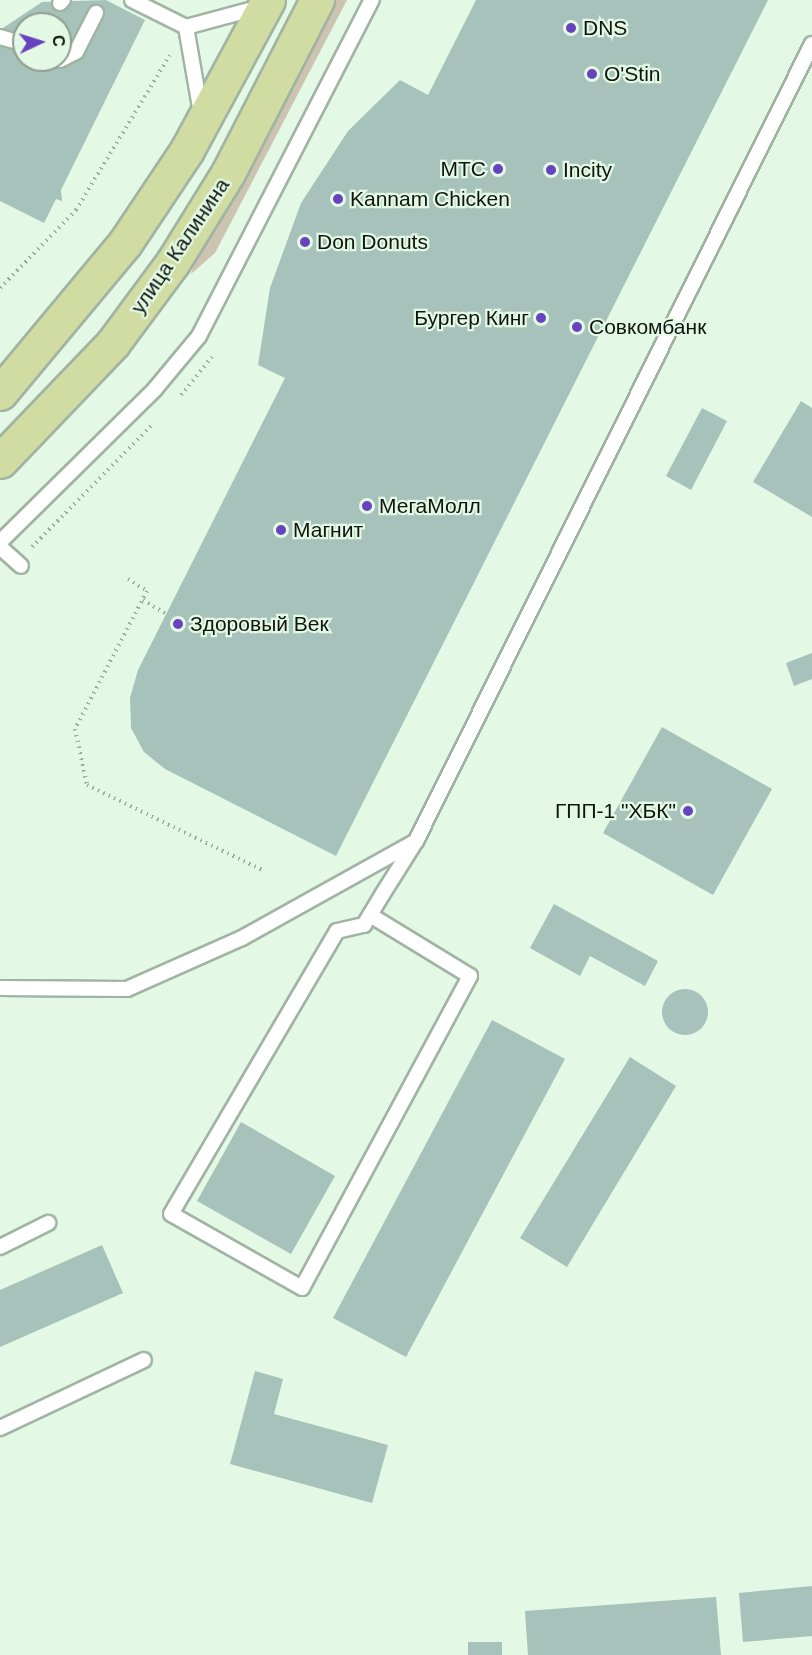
<!DOCTYPE html>
<meta charset="utf-8">
<style>
body{margin:0}
#map{position:relative;width:812px;height:1655px;overflow:hidden;background:#e4f8e6;font-family:Arial,sans-serif}
div>[style]{position:absolute}
.green>*{inset:0;background:#ccc4b0}
.building>*{inset:0;background:#a6c2ba}
.round{border-radius:50%}
.path>*{height:4px;margin-top:-2px;transform-origin:0;background:repeating-linear-gradient(90deg,#9dac9e 0 1.5px,transparent 0 6px)}
.roads{filter:drop-shadow(2px 0 #a1b4a3) drop-shadow(-2px 0 #a1b4a3) drop-shadow(0 2px #a1b4a3) drop-shadow(0 -2px #a1b4a3)}
.lane>*{height:14px;margin:-7px;padding:0 7px;transform-origin:7px;border-radius:7px;background:#fff}
.primary>*{height:33px;margin:-16.5px;padding:0 16.5px;transform-origin:16.5px;border-radius:16.5px;background:#d0dca1}
.dots>*{width:16px;height:16px;translate:-50% -50%;box-sizing:border-box;border:3px solid #e4f8e6;border-radius:50%}
span{translate:-50% -50%;white-space:nowrap;text-align:center;line-height:1.15;-webkit-text-stroke:4.5px #e4f8e6;paint-order:stroke}
.poi-label{font-size:21px;color:#0f150f}
.left{translate:0 -50%;text-align:left}
.right{translate:-100% -50%;text-align:right}
.street-label{font-size:21px;color:#0f150f}
.north{position:absolute;left:12px;top:12px;width:60px;height:60px;box-sizing:border-box;background:#e4f8e6;border:2px solid #8f9d90;border-radius:50%;rotate:86deg;font-size:16px;font-weight:700;line-height:24px;text-align:center;color:#0f150f}
.north::after{content:'';display:block;margin:auto;width:21px;height:27px;background:#6744bd;clip-path:polygon(50% 0,100% 100%,50% 72%,0 100%)}
</style>
<div id="map">
<div class="green">
<i style="clip-path:polygon(327px 0,347px 0,215px 253px,191px 274px,200px 242px)"></i>
</div>
<div class="building">
<i style="clip-path:polygon(evenodd,106px 0,145px 20px,61px 190px,62px 201px,56px 199px,44px 223px,0 201px,0 30px,42px 2px,106px 0,24px 24px,60px 24px,60px 60px,24px 60px,24px 24px)"></i>
<i style="clip-path:polygon(476px 0,768px 0,336px 856px,165px 769px,144px 752px,131px 728px,130px 698px,138px 670px,285px 378px,258px 365px,270px 288px,301px 203px,348px 131px,400px 80px,428px 95px)"></i>
<i style="clip-path:polygon(801px 401px,812px 408px,812px 517px,753px 482px)"></i>
<i style="clip-path:polygon(702px 408px,727px 421px,691px 490px,666px 476px)"></i>
<i style="clip-path:polygon(812px 653px,812px 679px,794px 686px,786px 663px)"></i>
<i style="clip-path:polygon(662px 727px,772px 789px,713px 895px,603px 833px)"></i>
<i style="clip-path:polygon(554px 904px,658px 961px,645px 986px,590px 956px,580px 976px,530px 948px)"></i>
<i class="round" style="left:662px;top:989px;width:46px;height:46px"></i>
<i style="clip-path:polygon(492px 1020px,565px 1059px,406px 1357px,333px 1318px)"></i>
<i style="clip-path:polygon(630px 1057px,676px 1086px,567px 1267px,520px 1238px)"></i>
<i style="clip-path:polygon(241px 1122px,335px 1176px,291px 1254px,197px 1201px)"></i>
<i style="clip-path:polygon(102px 1245px,123px 1293px,0 1347px,0 1290px)"></i>
<i style="clip-path:polygon(255px 1371px,283px 1379px,274px 1414px,388px 1445px,372px 1503px,230px 1464px)"></i>
<i style="clip-path:polygon(812px 1586px,812px 1636px,743px 1642px,739px 1593px)"></i>
<i style="clip-path:polygon(716px 1597px,721px 1655px,528px 1655px,525px 1611px)"></i>
<i style="clip-path:polygon(468px 1642px,502px 1642px,502px 1655px,468px 1655px)"></i>
</div>
<div class="path">
<i style="left:0;top:288px;width:109px;rotate:-45.7deg"></i>
<i style="left:76px;top:210px;width:181px;rotate:-58.8deg"></i>
<i style="left:181px;top:395px;width:49px;rotate:-50.8deg"></i>
<i style="left:32px;top:547px;width:173px;rotate:-45.5deg"></i>
<i style="left:128px;top:579px;width:22px;rotate:32deg"></i>
<i style="left:147px;top:591px;width:156px;rotate:117.6deg"></i>
<i style="left:75px;top:729px;width:57px;rotate:77.9deg"></i>
<i style="left:87px;top:785px;width:197px;rotate:25.9deg"></i>
<i style="left:143px;top:600px;width:27px;rotate:31deg"></i>
</div>
<div class="roads">
<div class="lane">
<i style="left:132px;top:0;width:60px;rotate:26.6deg"></i>
<i style="left:60px;top:3px;width:4px;rotate:-45deg"></i>
<i style="left:0;top:37px;width:25px;rotate:16deg"></i>
<i style="left:60px;top:60px;width:18px;rotate:-27deg"></i>
<i style="left:76px;top:52px;width:44px;rotate:-62.9deg"></i>
<i style="left:201px;top:113px;width:87px;rotate:-99.9deg"></i>
<i style="left:186px;top:27px;width:77px;rotate:-15.1deg"></i>
<i style="left:0;top:542px;width:218px;rotate:-44.6deg"></i>
<i style="left:155px;top:389px;width:69px;rotate:-50.3deg"></i>
<i style="left:199px;top:336px;width:378px;rotate:-62.8deg"></i>
<i style="left:0;top:547px;width:28px;rotate:42deg"></i>
<i style="left:370px;top:915px;width:117px;rotate:31.4deg"></i>
<i style="left:470px;top:976px;width:354px;rotate:118.3deg"></i>
<i style="left:302px;top:1288px;width:150px;rotate:-150.5deg"></i>
<i style="left:171px;top:1214px;width:328px;rotate:-59.6deg"></i>
<i style="left:337px;top:931px;width:28px;rotate:-13deg"></i>
<i style="left:364px;top:925px;width:35px;rotate:-59deg"></i>
<i style="left:382px;top:895px;width:60px;rotate:-57.9deg"></i>
<i style="left:0;top:988px;width:127px;rotate:0.5deg"></i>
<i style="left:127px;top:989px;width:126px;rotate:-23.9deg"></i>
<i style="left:242px;top:938px;width:199px;rotate:-29.1deg"></i>
<i style="left:416px;top:841px;width:890px;rotate:-63.58deg"></i>
<i style="left:0;top:1247px;width:54px;rotate:-26.6deg"></i>
<i style="left:0;top:1428px;width:159px;rotate:-25.3deg"></i>
</div>
<div class="primary">
<i style="left:0;top:393px;width:195px;rotate:-50.2deg"></i>
<i style="left:125px;top:243px;width:112px;rotate:-56.3deg"></i>
<i style="left:187px;top:150px;width:170px;rotate:-61.6deg"></i>
<i style="left:0;top:461px;width:163px;rotate:-46.2deg"></i>
<i style="left:113px;top:343px;width:101px;rotate:-53.5deg"></i>
<i style="left:173px;top:262px;width:105px;rotate:-58.3deg"></i>
<i style="left:228px;top:173px;width:195px;rotate:-62.8deg"></i>
</div>
</div>
<div class="dots">
<i style="left:571px;top:28px;background:#6744bd"></i>
<i style="left:592px;top:74px;background:#6744bd"></i>
<i style="left:498px;top:169px;background:#6744bd"></i>
<i style="left:551px;top:170px;background:#6744bd"></i>
<i style="left:338px;top:199px;background:#6744bd"></i>
<i style="left:305px;top:242px;background:#6744bd"></i>
<i style="left:541px;top:318px;background:#6744bd"></i>
<i style="left:577px;top:327px;background:#6744bd"></i>
<i style="left:367px;top:506px;background:#6744bd"></i>
<i style="left:281px;top:530px;background:#6744bd"></i>
<i style="left:178px;top:624px;background:#6744bd"></i>
<i style="left:688px;top:811px;background:#6744bd"></i>
</div>
<div class="poi-label">
<span class="left" style="left:583px;top:28px">DNS</span>
<span class="left" style="left:604px;top:74px">O'Stin</span>
<span class="right" style="left:486px;top:169px">МТС</span>
<span class="left" style="left:563px;top:170px">Incity</span>
<span class="left" style="left:350px;top:199px">Kannam Chicken</span>
<span class="left" style="left:317px;top:242px">Don Donuts</span>
<span class="right" style="left:529px;top:318px">Бургер Кинг</span>
<span class="left" style="left:589px;top:327px">Совкомбанк</span>
<span class="left" style="left:379px;top:506px">МегаМолл</span>
<span class="left" style="left:293px;top:530px">Магнит</span>
<span class="left" style="left:190px;top:624px">Здоровый Век</span>
<span class="right" style="left:676px;top:811px">ГПП-1 "ХБК"</span>
</div>
<div class="street-label">
<span style="left:180px;top:246px;rotate:-56deg">улица Калинина</span>
</div>
<div class="north">С</div>
</div>
